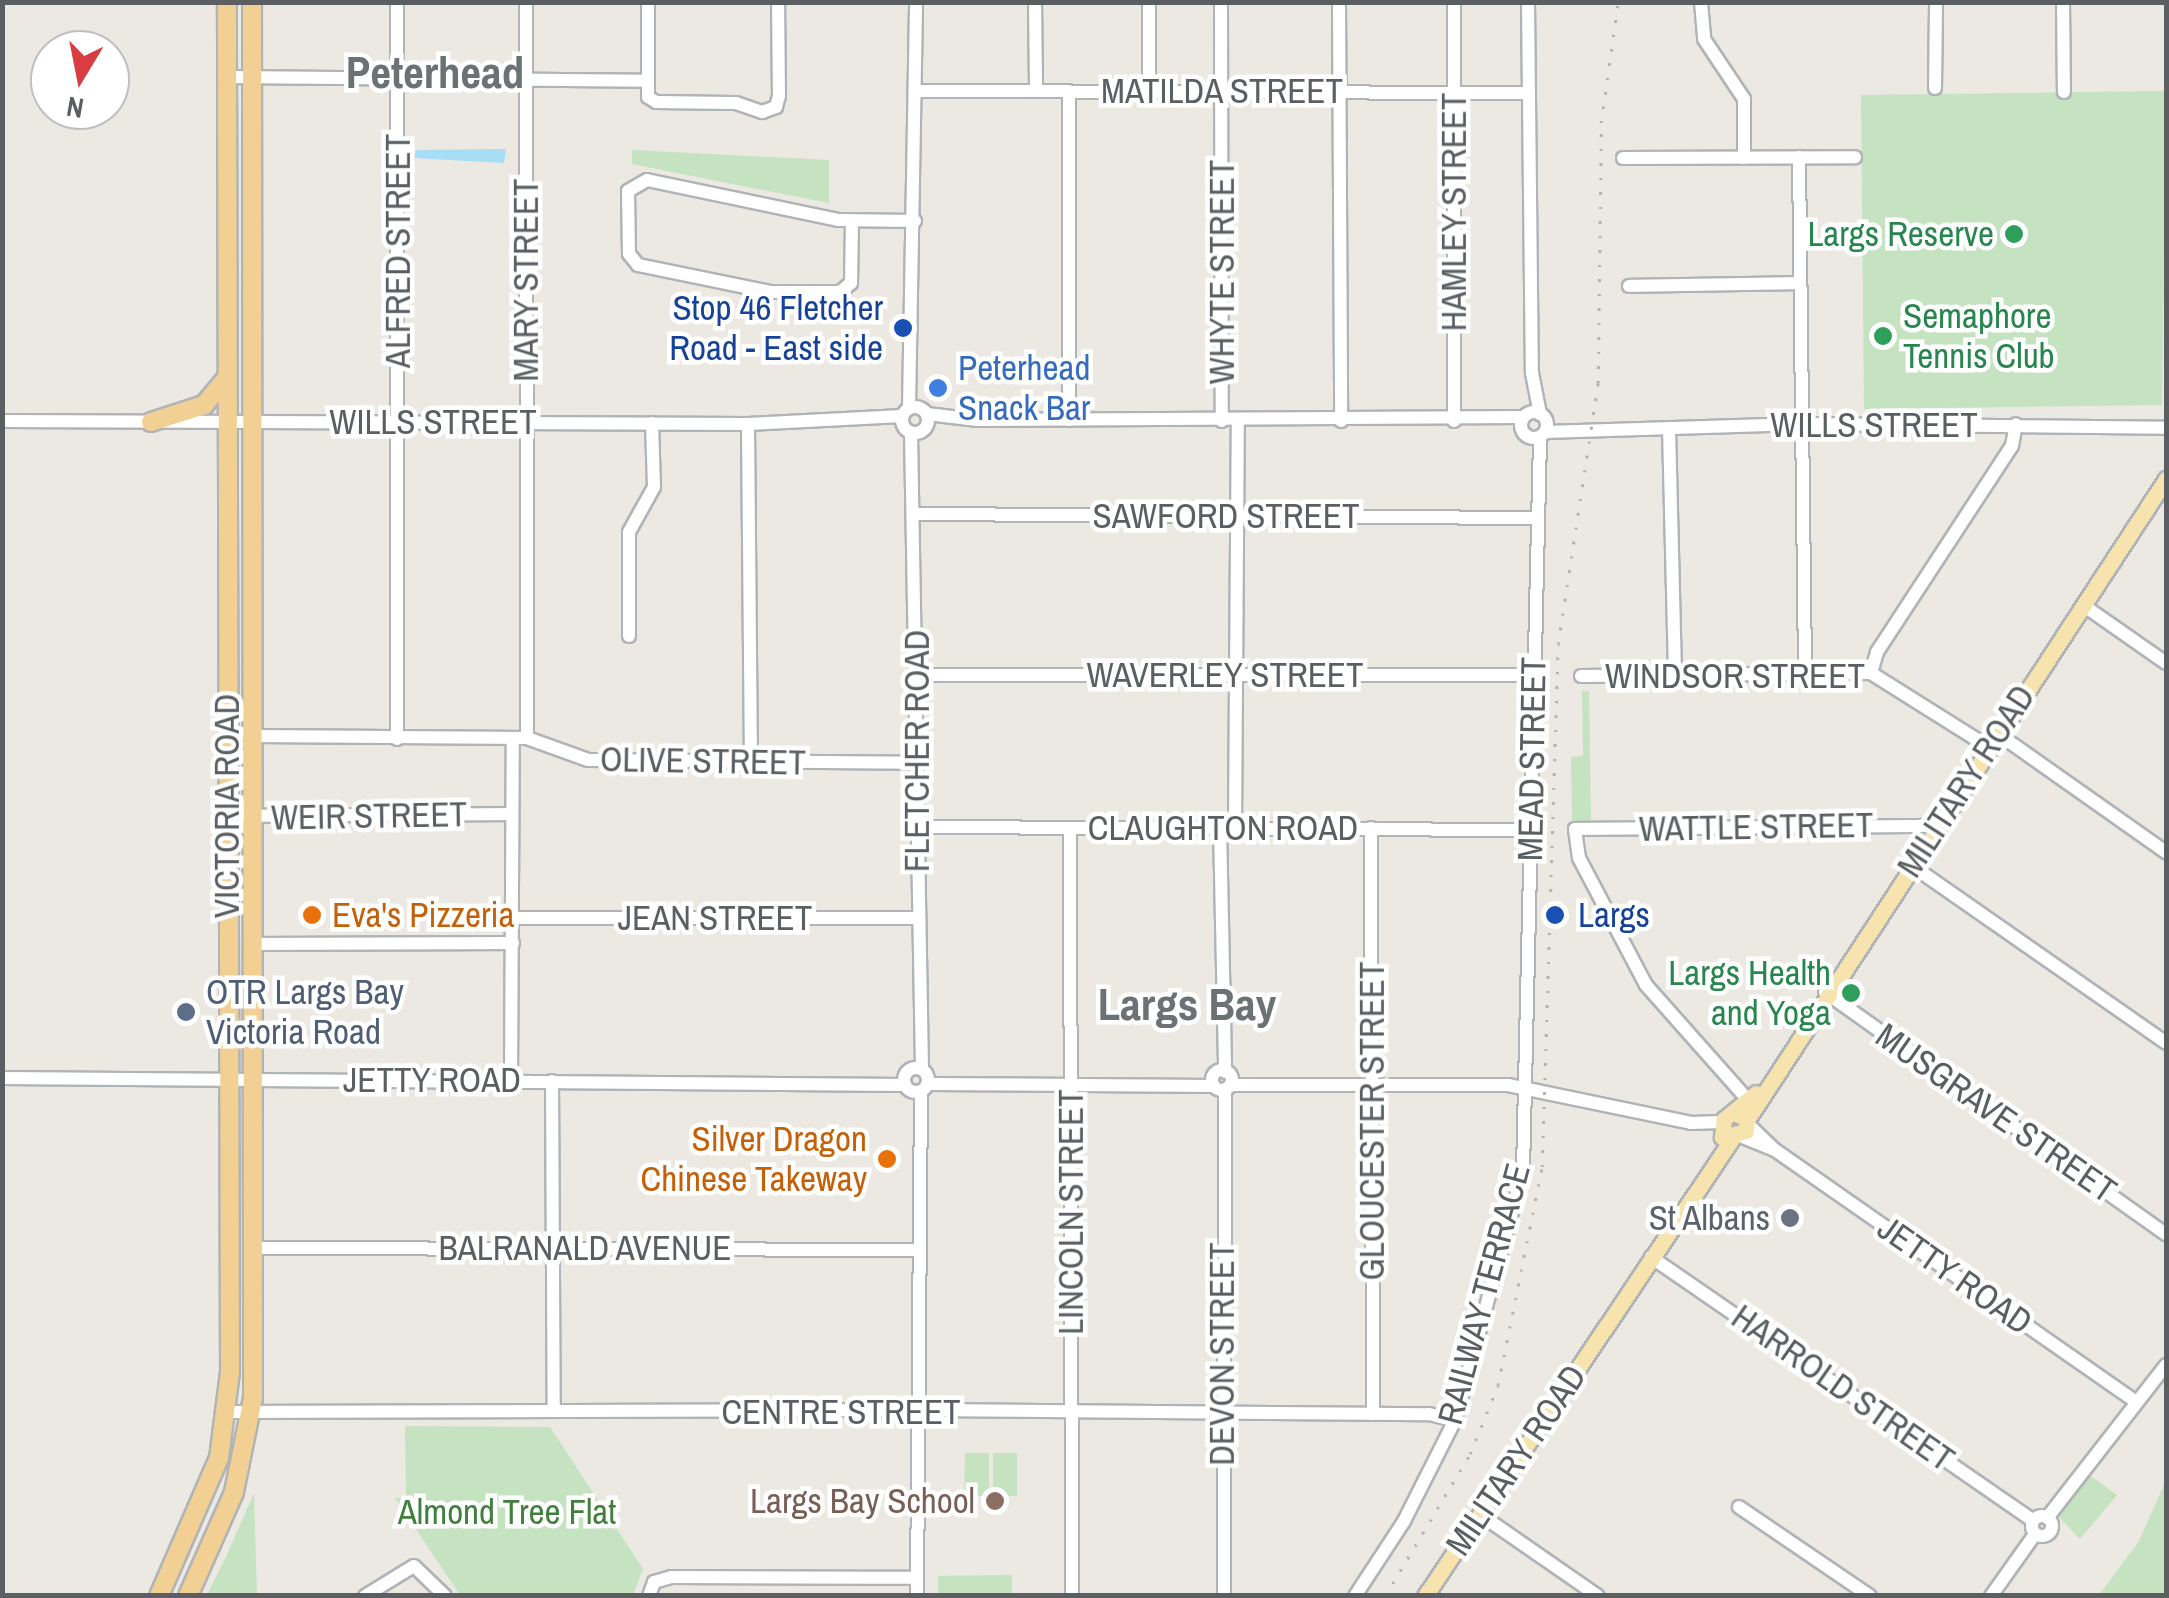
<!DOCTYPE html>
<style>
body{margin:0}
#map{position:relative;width:2169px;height:1598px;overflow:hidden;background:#ece9e3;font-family:"Archivo Narrow",sans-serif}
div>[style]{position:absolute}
.green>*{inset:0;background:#c5e2c1}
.water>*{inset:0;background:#a8ddf6}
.roads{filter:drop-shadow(2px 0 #b0b4b7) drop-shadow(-2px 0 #b0b4b7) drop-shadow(0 2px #b0b4b7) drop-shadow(0 -2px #b0b4b7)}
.minor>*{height:12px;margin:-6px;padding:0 6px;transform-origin:6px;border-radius:6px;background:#fff}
.minor>.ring{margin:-6px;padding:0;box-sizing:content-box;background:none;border:12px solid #fff;border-radius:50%}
.major>*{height:15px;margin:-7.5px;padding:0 7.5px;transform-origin:7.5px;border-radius:7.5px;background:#f7e3ad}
.highway>*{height:18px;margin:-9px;padding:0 9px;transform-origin:9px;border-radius:9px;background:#f2d093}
.rail>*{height:2.5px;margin-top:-1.25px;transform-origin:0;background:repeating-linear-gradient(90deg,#b1b2b2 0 2.5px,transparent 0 14.5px)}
.dots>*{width:28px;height:28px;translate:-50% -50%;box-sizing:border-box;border:5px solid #fff;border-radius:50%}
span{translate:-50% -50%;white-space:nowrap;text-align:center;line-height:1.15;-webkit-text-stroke:9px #fff;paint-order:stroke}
.street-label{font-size:35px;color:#5b5f62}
.leisure-label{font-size:35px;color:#27864d}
.right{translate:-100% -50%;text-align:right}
.left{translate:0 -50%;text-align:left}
.transit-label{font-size:35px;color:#164399}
.shop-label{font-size:35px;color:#366cbe}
.food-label{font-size:35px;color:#c56008}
.service-label{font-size:35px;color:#4e5e75}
.worship-label{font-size:35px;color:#5b616d}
.education-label{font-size:35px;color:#785e54}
.park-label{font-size:35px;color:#407f3c}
.district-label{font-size:45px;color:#6c7174;font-weight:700}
.frame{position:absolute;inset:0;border:5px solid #5b5f62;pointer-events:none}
.north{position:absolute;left:30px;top:30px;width:100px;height:100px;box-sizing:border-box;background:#fff;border:2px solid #bdbfc0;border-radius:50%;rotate:190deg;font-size:28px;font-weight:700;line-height:40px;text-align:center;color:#5b5f62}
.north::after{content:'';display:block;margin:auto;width:35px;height:45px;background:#d83d41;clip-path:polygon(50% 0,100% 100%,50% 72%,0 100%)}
</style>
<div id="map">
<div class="green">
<i style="clip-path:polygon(2166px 91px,2162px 405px,1864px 409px,1861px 95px)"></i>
<i style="clip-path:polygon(632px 150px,829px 160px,829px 203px,632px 164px)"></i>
<i style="clip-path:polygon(1582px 691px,1589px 691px,1591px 822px,1572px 822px,1571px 757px,1583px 756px)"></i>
<i style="clip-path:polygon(405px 1426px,550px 1427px,643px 1569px,633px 1595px,460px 1595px,395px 1498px,406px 1499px)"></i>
<i style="clip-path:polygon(965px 1453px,989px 1453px,989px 1496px,964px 1496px)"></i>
<i style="clip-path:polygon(993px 1453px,1017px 1453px,1017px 1496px,993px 1496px)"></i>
<i style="clip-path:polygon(2088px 1474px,2117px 1495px,2080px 1539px,2059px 1517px)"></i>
<i style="clip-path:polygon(2166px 1480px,2166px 1595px,2099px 1595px,2139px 1541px)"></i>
<i style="clip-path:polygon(254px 1493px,257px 1595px,207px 1595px,224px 1561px)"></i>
<i style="clip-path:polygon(1012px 1575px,1012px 1595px,938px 1595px,938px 1576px)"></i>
</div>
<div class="water">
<i style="clip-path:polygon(506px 149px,504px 163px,414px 158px,416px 150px)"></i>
</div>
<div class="roads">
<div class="minor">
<i style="left:397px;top:2px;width:737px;rotate:90deg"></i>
<i style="left:526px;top:2px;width:736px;rotate:89.92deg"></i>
<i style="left:1035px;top:2px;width:87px;rotate:89.3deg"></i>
<i style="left:1221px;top:2px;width:419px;rotate:89.9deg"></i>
<i style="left:1339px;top:2px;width:419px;rotate:89.7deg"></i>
<i style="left:1528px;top:2px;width:371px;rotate:89.4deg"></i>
<i style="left:1532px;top:373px;width:42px;rotate:79deg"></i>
<i style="left:1701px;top:2px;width:37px;rotate:85deg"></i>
<i style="left:1704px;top:39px;width:72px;rotate:56.3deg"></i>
<i style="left:1744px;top:99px;width:59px;rotate:90deg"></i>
<i style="left:2063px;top:2px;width:90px;rotate:89.4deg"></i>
<i style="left:227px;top:77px;width:421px;rotate:0.5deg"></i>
<i style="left:648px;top:81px;width:16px;rotate:90deg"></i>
<i style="left:648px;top:97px;width:9px;rotate:32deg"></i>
<i style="left:656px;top:102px;width:80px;rotate:0.7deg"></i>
<i style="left:736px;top:103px;width:28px;rotate:19deg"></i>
<i style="left:762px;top:112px;width:15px;rotate:-20deg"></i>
<i style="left:776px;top:107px;width:11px;rotate:-75deg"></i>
<i style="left:779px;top:96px;width:94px;rotate:-90.6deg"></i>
<i style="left:648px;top:81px;width:79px;rotate:-90deg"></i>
<i style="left:1935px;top:88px;width:86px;rotate:-89.3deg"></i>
<i style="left:1149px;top:90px;width:88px;rotate:-90deg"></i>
<i style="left:916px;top:91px;width:612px;rotate:0.19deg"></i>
<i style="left:1799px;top:157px;width:515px;rotate:89.33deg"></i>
<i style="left:1623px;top:158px;width:232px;rotate:-0.2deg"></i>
<i style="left:852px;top:221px;width:62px;rotate:90.9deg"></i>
<i style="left:851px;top:283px;width:14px;rotate:141deg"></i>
<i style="left:840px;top:292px;width:70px;rotate:180deg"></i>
<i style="left:770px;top:292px;width:135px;rotate:-168.4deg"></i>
<i style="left:638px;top:265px;width:14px;rotate:-129deg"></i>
<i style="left:629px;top:254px;width:63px;rotate:-90.9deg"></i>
<i style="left:628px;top:191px;width:22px;rotate:-30deg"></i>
<i style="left:647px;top:180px;width:195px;rotate:11.8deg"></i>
<i style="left:838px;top:220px;width:77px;rotate:0.7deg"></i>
<i style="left:1629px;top:286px;width:170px;rotate:-1deg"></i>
<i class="ring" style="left:902px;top:407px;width:14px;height:14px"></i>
<i style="left:909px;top:408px;width:406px;rotate:-89deg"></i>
<i class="ring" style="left:1521px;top:412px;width:14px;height:14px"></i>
<i style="left:927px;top:414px;width:51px;rotate:6.7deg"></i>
<i style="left:978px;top:420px;width:545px;rotate:-0.32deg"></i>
<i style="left:1069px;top:420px;width:329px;rotate:-90deg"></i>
<i style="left:2px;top:421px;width:746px;rotate:0.23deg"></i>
<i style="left:748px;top:424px;width:154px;rotate:-3deg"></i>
<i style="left:1454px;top:421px;width:419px;rotate:-90deg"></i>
<i style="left:748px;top:424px;width:338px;rotate:89.5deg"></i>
<i style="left:1669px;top:428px;width:247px;rotate:88.6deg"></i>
<i style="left:1545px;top:432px;width:256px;rotate:-1.8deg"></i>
<i style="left:1801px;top:424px;width:365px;rotate:0.6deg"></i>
<i style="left:911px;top:433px;width:636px;rotate:89.01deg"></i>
<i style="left:916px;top:514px;width:619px;rotate:0.37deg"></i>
<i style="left:2083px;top:605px;width:101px;rotate:34.9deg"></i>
<i style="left:629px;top:636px;width:104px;rotate:-90deg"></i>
<i style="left:629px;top:532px;width:51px;rotate:-60.9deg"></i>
<i style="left:654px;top:487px;width:64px;rotate:-91.8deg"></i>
<i style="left:1871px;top:673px;width:22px;rotate:-74deg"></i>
<i style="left:1877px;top:652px;width:246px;rotate:-56.8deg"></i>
<i style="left:2012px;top:446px;width:22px;rotate:-80deg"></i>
<i style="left:916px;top:675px;width:618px"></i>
<i style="left:1581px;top:676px;width:290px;rotate:-0.6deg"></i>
<i style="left:1871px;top:673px;width:137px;rotate:32.2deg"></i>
<i style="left:1997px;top:733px;width:207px;rotate:35.2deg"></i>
<i style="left:254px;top:736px;width:273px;rotate:0.4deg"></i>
<i style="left:527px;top:738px;width:65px;rotate:19.8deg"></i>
<i style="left:588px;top:760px;width:328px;rotate:0.5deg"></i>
<i style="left:227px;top:816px;width:285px;rotate:-0.4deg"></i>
<i style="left:1220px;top:826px;width:246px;rotate:88.8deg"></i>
<i style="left:1235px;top:826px;width:405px;rotate:-89.6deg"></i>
<i style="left:917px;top:827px;width:612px;rotate:0.28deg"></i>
<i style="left:1371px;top:828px;width:586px;rotate:89.8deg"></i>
<i style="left:1070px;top:829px;width:767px;rotate:89.85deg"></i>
<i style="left:1911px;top:865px;width:311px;rotate:34.9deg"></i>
<i style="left:514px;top:918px;width:403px"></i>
<i style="left:257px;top:944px;width:256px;rotate:-0.2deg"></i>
<i style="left:1825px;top:992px;width:418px;rotate:35.4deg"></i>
<i class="ring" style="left:904px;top:1068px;width:12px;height:12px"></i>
<i class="ring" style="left:1212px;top:1070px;width:8px;height:8px"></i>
<i style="left:2px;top:1078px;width:903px;rotate:0.44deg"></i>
<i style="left:511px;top:1081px;width:342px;rotate:-89.7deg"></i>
<i style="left:552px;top:1081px;width:330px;rotate:89.7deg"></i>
<i style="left:928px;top:1084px;width:286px;rotate:0.4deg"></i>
<i style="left:1230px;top:1085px;width:278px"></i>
<i style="left:1508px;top:1085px;width:187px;rotate:11.7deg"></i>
<i style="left:1691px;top:1123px;width:31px;rotate:-2deg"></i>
<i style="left:1748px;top:1100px;width:154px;rotate:-131.6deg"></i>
<i style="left:1646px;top:985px;width:144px;rotate:-117.8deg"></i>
<i style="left:1579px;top:858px;width:29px;rotate:-98deg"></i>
<i style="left:1575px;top:829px;width:361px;rotate:-0.5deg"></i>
<i style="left:1748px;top:1124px;width:37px;rotate:44deg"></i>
<i style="left:1740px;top:1136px;width:38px;rotate:22deg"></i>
<i style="left:1775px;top:1150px;width:439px;rotate:34.9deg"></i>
<i style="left:255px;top:1248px;width:661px;rotate:0.17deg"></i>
<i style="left:1651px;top:1257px;width:464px;rotate:34.6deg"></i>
<i style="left:227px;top:1412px;width:703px;rotate:-0.16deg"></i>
<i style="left:930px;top:1410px;width:499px;rotate:0.5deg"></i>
<i style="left:1429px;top:1414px;width:27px;rotate:13deg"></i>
<i style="left:1739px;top:1507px;width:158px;rotate:34.2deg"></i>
<i style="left:1481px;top:1515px;width:142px;rotate:34.7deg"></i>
<i class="ring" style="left:2032px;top:1516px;width:8px;height:8px"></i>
<i style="left:2047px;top:1518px;width:194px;rotate:-52.1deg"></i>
<i style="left:365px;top:1596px;width:57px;rotate:-31.5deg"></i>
<i style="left:414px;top:1566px;width:43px;rotate:44.1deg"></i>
<i style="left:649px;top:1596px;width:15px;rotate:-70deg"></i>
<i style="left:654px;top:1582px;width:18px;rotate:-16deg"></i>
<i style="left:671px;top:1577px;width:246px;rotate:0.2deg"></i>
<i style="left:917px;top:1596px;width:505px;rotate:-89.55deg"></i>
<i style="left:1224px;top:1596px;width:507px;rotate:-89.89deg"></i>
<i style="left:1355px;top:1596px;width:90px;rotate:-56.8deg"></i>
<i style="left:1404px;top:1521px;width:113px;rotate:-63.2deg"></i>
<i style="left:1455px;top:1420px;width:258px;rotate:-74.7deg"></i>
<i style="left:1523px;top:1171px;width:734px;rotate:-88.67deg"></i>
<i style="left:1991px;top:1596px;width:76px;rotate:-54.6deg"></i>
</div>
<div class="major">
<i style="left:1736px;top:1114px;width:12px;rotate:24deg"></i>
<i style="left:1747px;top:1119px;width:12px;rotate:95deg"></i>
<i style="left:1746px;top:1131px;width:25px;rotate:166deg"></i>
<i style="left:1722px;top:1137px;width:18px;rotate:-84deg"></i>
<i style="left:1724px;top:1119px;width:41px;rotate:-39.1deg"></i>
<i style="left:1747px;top:1120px;width:766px;rotate:-56.83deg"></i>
<i style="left:1425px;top:1596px;width:551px;rotate:-56.11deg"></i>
</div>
<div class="highway">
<i style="left:151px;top:422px;width:56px;rotate:-17.8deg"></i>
<i style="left:204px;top:405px;width:35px;rotate:-50deg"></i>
<i style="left:159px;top:1596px;width:150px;rotate:-66.5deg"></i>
<i style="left:219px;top:1458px;width:87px;rotate:-82.7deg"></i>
<i style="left:230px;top:1372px;width:1370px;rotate:-90.13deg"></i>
<i style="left:188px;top:1596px;width:114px;rotate:-66.1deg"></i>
<i style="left:234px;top:1492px;width:96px;rotate:-78.6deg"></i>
<i style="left:253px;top:1398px;width:1396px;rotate:-90.04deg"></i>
</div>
</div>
<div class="rail">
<i style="left:1385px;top:1596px;width:165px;rotate:-59.1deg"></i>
<i style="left:1470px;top:1454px;width:74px;rotate:-67.9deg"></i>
<i style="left:1498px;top:1385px;width:222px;rotate:-78.6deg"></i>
<i style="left:1542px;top:1167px;width:523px;rotate:-88.25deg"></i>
<i style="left:1558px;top:644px;width:264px;rotate:-81.3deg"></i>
<i style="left:1598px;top:383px;width:260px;rotate:-89.3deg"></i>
<i style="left:1601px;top:123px;width:122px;rotate:-82deg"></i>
</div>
<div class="dots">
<i style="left:2014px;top:234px;background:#2e9e5b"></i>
<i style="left:903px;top:328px;background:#1a4fb4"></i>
<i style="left:1883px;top:336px;background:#2e9e5b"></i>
<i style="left:938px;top:388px;background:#3f7fe0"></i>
<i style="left:312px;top:915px;background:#e8710a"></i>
<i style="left:1555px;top:915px;background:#1a4fb4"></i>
<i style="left:1851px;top:993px;background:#2e9e5b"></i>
<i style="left:186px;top:1012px;background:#5c6f8a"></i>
<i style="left:887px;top:1159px;background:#e8710a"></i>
<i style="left:1790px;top:1218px;background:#6b7280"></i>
<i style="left:995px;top:1501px;background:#8d6e63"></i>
</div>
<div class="street-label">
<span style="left:1222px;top:91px">MATILDA STREET</span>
<span style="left:1454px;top:212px;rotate:-90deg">HAMLEY STREET</span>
<span style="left:398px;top:251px;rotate:-90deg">ALFRED STREET</span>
<span style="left:1222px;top:272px;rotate:-90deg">WHYTE STREET</span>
<span style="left:526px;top:280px;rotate:-90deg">MARY STREET</span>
<span style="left:433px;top:422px">WILLS STREET</span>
<span style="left:1874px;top:425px">WILLS STREET</span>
<span style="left:1226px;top:516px">SAWFORD STREET</span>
<span style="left:1225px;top:675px">WAVERLEY STREET</span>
<span style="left:1735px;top:676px">WINDSOR STREET</span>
<span style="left:917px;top:751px;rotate:-90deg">FLETCHER ROAD</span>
<span style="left:1532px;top:759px;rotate:-89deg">MEAD STREET</span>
<span style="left:703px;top:761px;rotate:1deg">OLIVE STREET</span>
<span style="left:1966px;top:781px;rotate:-57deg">MILITARY ROAD</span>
<span style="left:227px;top:806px;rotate:-90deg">VICTORIA ROAD</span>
<span style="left:369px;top:816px;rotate:-1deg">WEIR STREET</span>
<span style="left:1756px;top:827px;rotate:-1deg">WATTLE STREET</span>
<span style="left:1223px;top:828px">CLAUGHTON ROAD</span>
<span style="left:715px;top:918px">JEAN STREET</span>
<span style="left:432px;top:1080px">JETTY ROAD</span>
<span style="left:1996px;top:1113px;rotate:35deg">MUSGRAVE STREET</span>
<span style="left:1372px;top:1121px;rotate:-90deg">GLOUCESTER STREET</span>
<span style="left:1071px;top:1212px;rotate:-90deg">LINCOLN STREET</span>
<span style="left:585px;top:1248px">BALRANALD AVENUE</span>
<span style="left:1955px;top:1275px;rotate:35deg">JETTY ROAD</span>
<span style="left:1484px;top:1294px;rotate:-75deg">RAILWAY TERRACE</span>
<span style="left:1222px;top:1354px;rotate:-90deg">DEVON STREET</span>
<span style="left:1843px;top:1388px;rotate:35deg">HARROLD STREET</span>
<span style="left:841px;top:1412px">CENTRE STREET</span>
<span style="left:1516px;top:1460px;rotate:-56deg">MILITARY ROAD</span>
</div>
<div class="leisure-label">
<span class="right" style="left:1994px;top:234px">Largs Reserve</span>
<span class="left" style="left:1903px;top:336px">Semaphore<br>Tennis Club</span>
<span class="right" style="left:1831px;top:993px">Largs Health<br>and Yoga</span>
</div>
<div class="transit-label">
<span class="right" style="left:883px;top:328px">Stop 46 Fletcher<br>Road - East side</span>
<span class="left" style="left:1578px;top:915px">Largs</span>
</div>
<div class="shop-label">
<span class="left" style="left:958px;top:388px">Peterhead<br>Snack Bar</span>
</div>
<div class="food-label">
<span class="left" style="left:332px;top:915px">Eva's Pizzeria</span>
<span class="right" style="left:867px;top:1159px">Silver Dragon<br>Chinese Takeway</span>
</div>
<div class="service-label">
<span class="left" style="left:206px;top:1012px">OTR Largs Bay<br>Victoria Road</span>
</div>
<div class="worship-label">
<span class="right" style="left:1770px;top:1218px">St Albans</span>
</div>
<div class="education-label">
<span class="right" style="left:975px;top:1501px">Largs Bay School</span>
</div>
<div class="park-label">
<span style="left:507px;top:1512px">Almond Tree Flat</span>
</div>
<div class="district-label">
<span style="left:435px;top:72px">Peterhead</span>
<span style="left:1187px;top:1004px">Largs Bay</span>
</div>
<div class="frame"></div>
<div class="north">N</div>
</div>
